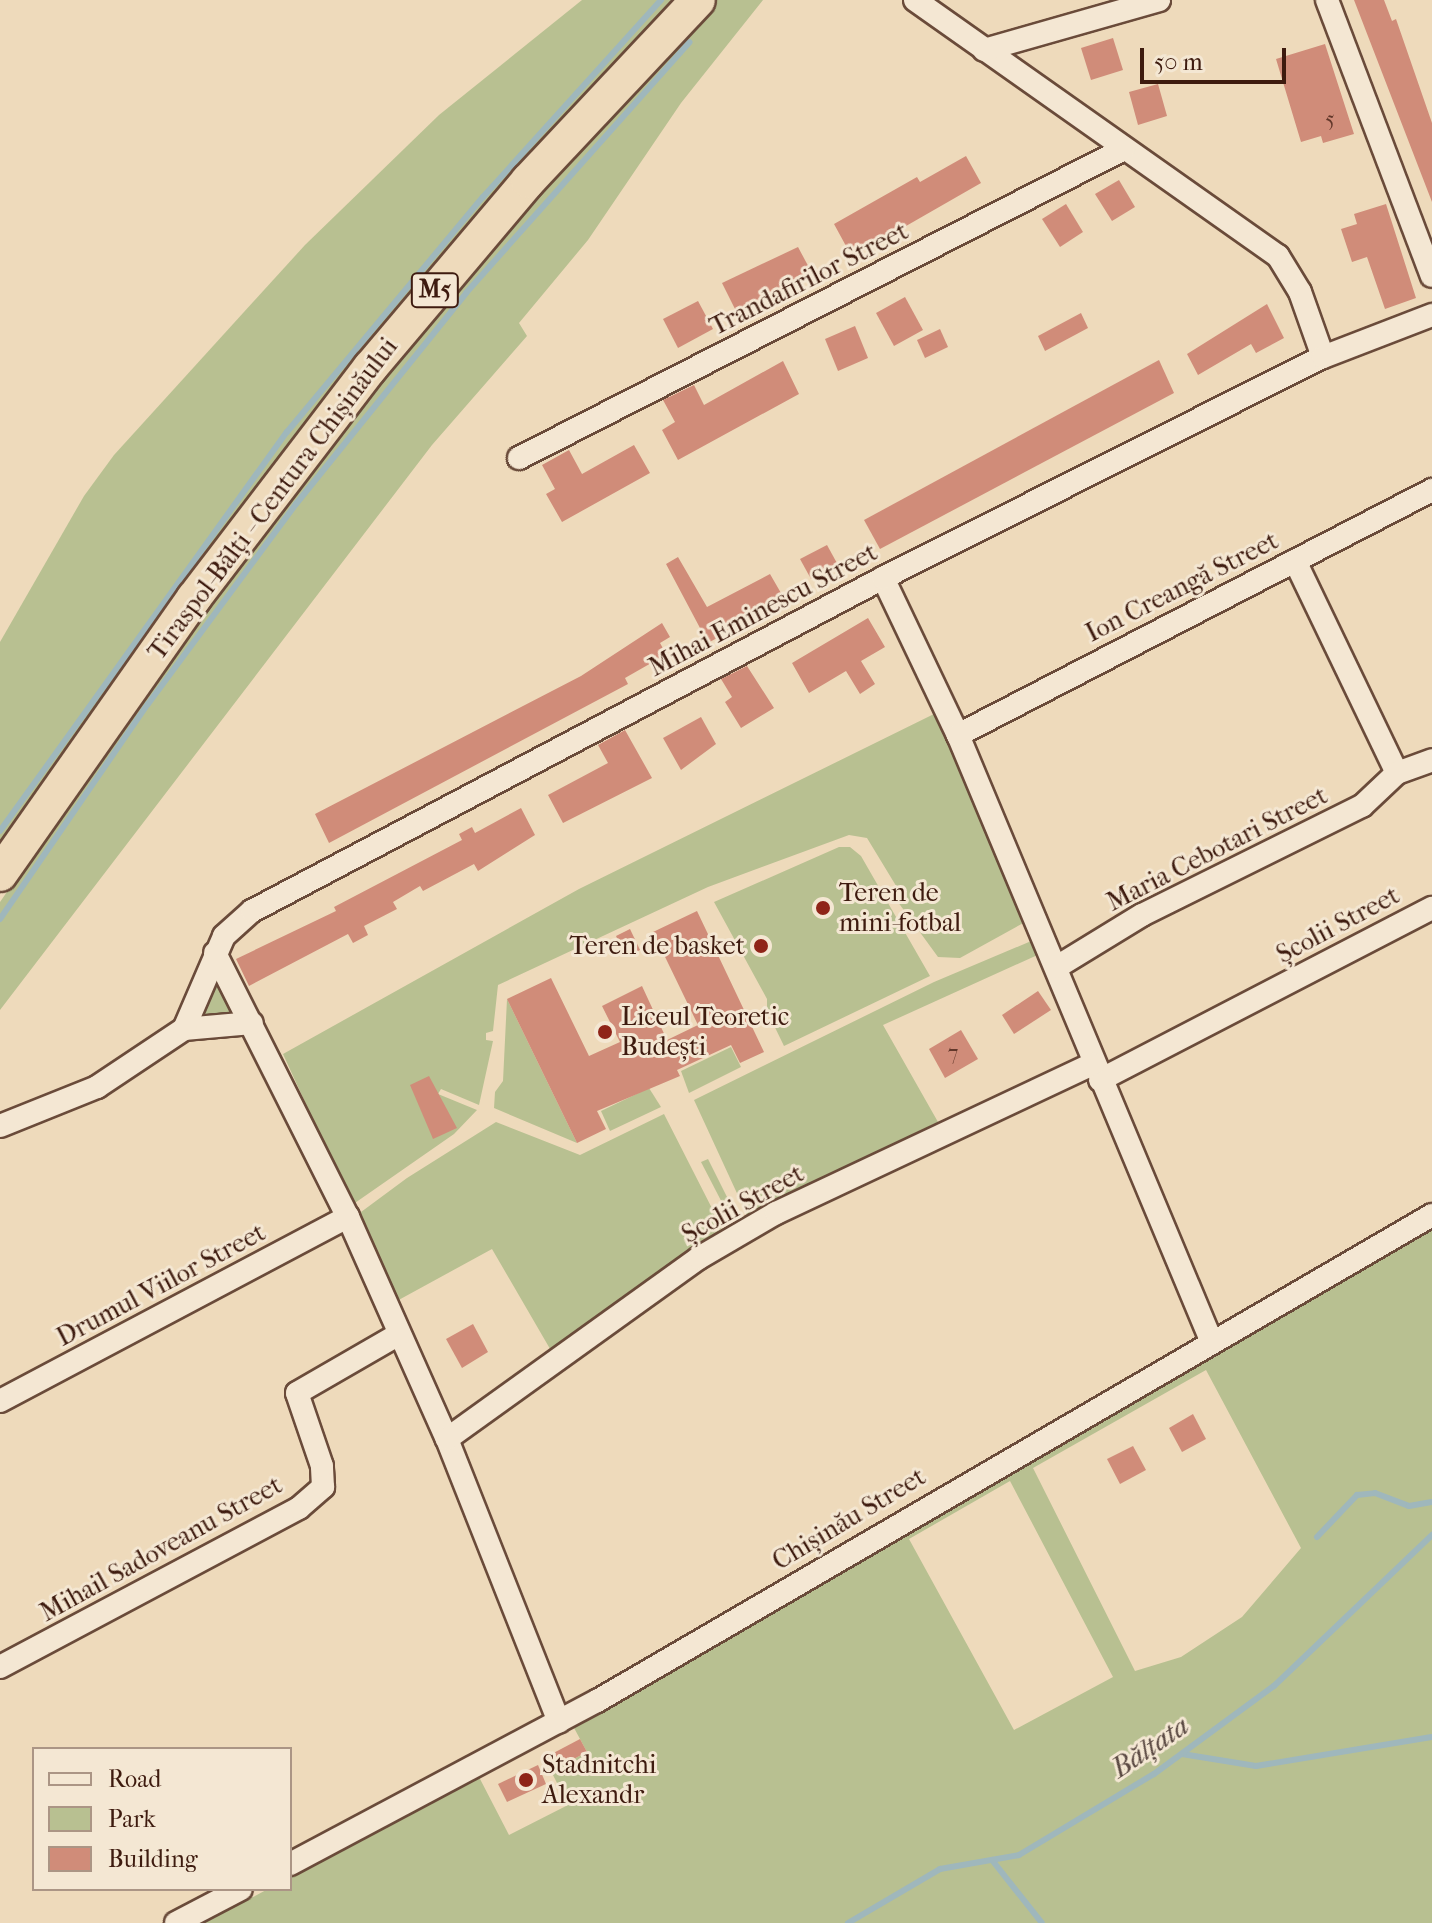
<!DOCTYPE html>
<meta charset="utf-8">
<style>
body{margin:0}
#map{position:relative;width:1432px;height:1923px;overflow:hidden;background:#eedabb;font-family:"IM FELL French Canon",serif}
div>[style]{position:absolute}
.green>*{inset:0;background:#b8c091}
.stream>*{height:6px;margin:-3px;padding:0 3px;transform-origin:3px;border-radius:3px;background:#9fb7bc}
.building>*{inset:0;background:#d08c79}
.roads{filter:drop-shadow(2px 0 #6a4b3a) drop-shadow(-2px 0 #6a4b3a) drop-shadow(0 2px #6a4b3a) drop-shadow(0 -2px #6a4b3a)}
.minor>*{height:22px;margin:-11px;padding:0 11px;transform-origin:11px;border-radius:11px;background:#f4e7d3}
.highway>*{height:34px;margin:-17px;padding:0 17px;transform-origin:17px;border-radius:17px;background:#eedabb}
.dots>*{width:22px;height:22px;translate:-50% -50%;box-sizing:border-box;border:4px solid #f4e7d3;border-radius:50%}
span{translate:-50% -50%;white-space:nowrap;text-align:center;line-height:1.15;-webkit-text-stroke:6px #f4e7d3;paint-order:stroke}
.number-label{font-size:22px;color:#62372a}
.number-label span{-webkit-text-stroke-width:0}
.shield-label span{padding:2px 6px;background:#f4e7d3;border:2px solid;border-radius:6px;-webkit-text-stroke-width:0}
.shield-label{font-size:24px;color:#3e1b0f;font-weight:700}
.street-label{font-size:26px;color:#3e1b0f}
.poi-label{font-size:26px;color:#3e1b0f}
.left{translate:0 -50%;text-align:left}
.right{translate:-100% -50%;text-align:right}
.water-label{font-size:28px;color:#5b4a43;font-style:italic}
.legend{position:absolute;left:32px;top:1747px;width:260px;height:144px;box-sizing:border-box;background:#f4e7d3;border:2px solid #ab9585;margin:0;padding:10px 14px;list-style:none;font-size:24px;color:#3e1b0f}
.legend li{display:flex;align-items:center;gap:16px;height:40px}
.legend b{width:40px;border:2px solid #ab9585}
.scale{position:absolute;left:1140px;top:48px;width:146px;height:36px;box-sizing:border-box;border:4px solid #3e1b0f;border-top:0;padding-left:10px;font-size:24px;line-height:28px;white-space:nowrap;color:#3e1b0f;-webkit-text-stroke:6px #f4e7d3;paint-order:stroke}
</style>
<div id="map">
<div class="green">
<i style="clip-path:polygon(582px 0,682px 0,0 857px,0 642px,84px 496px,114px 455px,305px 245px,439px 115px)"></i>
<i style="clip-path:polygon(717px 0,763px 0,681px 103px,588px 240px,519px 323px,527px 336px,432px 445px,0 1010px,0 902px,162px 668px,296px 485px,449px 294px)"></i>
<i style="clip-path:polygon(936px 713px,1027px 921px,960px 958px,938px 957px,895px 898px,901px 894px,867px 838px,849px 835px,708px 887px,498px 985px,493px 1031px,486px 1033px,486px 1040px,493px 1041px,479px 1105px,441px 1089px,438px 1094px,477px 1110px,454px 1134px,352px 1205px,283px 1054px,579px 889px)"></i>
<i style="clip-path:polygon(839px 847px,850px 847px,861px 856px,930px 976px,784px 1046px,767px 1011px,767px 999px,714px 902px)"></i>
<i style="clip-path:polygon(1036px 939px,1042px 953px,883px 1025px,938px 1122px,747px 1215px,694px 1100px,934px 982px)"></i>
<i style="clip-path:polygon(216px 981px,222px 983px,235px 1015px,201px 1021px,197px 1014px)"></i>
<i style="clip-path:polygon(507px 999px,577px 1143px,494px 1108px,495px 1092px,503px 1081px)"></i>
<i style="clip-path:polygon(731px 1047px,741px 1067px,689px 1093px,681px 1071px)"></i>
<i style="clip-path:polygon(649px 1088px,661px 1107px,610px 1131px,601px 1111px)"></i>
<i style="clip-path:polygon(664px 1114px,722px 1228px,553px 1354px,492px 1249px,395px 1302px,357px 1215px,407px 1178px,496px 1122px,580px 1155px)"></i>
<i style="clip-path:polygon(708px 1159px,736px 1215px,730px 1218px,701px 1162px)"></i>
<i style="clip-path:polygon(evenodd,1432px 1226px,1432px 1923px,204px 1923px,268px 1889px,290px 1889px,290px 1877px,479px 1777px,509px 1835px,568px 1805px,551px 1771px,587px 1752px,573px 1726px,1432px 1226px,1206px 1370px,1301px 1548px,1242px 1617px,1181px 1657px,1135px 1671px,1033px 1468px,1206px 1370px,1432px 1226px,1010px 1481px,1113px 1677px,1014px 1730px,909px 1539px,1010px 1481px)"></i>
</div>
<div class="stream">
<i style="left:0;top:831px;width:491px;rotate:-54.3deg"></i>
<i style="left:287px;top:432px;width:306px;rotate:-50.2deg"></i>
<i style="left:483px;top:197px;width:266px;rotate:-47.9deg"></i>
<i style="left:0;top:919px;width:261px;rotate:-55.5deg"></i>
<i style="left:148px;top:704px;width:249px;rotate:-53.5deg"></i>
<i style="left:296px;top:504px;width:271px;rotate:-51.1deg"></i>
<i style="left:466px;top:293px;width:336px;rotate:-48.3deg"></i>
<i style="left:1317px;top:1537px;width:58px;rotate:-46.4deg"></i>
<i style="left:1357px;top:1495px;width:18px;rotate:-6deg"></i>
<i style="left:1375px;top:1493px;width:36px;rotate:21deg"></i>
<i style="left:1409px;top:1506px;width:23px;rotate:-10deg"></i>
<i style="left:1182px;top:1754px;width:75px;rotate:9.2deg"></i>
<i style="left:1256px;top:1766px;width:178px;rotate:-9.4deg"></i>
<i style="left:992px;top:1860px;width:80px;rotate:51.6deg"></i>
<i style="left:848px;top:1923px;width:107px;rotate:-30.4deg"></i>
<i style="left:940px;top:1869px;width:80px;rotate:-10deg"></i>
<i style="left:1019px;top:1855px;width:157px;rotate:-31deg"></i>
<i style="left:1154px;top:1774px;width:149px;rotate:-36.3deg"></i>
<i style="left:1274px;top:1686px;width:219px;rotate:-43.7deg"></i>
</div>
<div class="building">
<i style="clip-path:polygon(1354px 0,1384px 0,1392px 21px,1396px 19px,1432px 123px,1432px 202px)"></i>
<i style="clip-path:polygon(1113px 38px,1123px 70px,1091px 80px,1081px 48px)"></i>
<i style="clip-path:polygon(1325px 44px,1354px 134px,1323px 143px,1321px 136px,1301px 142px,1276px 59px)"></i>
<i style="clip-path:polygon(1158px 84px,1167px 116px,1138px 125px,1129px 92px)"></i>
<i style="clip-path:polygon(966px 156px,981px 183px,852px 257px,834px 224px,917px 177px,920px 182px)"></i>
<i style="clip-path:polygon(1119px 180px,1135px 207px,1112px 221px,1095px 194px)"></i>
<i style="clip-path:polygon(1066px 204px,1083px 232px,1060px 247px,1042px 219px)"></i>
<i style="clip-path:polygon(1386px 204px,1416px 298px,1385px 309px,1367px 257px,1352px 262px,1341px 229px,1357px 224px,1354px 214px)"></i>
<i style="clip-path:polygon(798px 247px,813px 275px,738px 315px,722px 283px)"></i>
<i style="clip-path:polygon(905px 297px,923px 330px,894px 346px,876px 313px)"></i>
<i style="clip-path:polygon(698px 301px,713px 329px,678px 348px,663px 319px)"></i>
<i style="clip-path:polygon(1267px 304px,1284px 338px,1256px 353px,1251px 344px,1198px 375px,1187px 354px)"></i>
<i style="clip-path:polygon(1081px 313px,1088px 328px,1045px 351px,1038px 336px)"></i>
<i style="clip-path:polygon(855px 326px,868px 358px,838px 371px,825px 339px)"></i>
<i style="clip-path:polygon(940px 329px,948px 347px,925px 358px,917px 340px)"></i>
<i style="clip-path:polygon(1159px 360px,1174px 393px,880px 549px,864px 520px)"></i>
<i style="clip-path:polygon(783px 361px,799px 394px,678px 460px,662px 430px,675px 422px,663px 400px,694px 385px,704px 405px)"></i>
<i style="clip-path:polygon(634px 445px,650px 473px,562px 522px,546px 494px,555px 489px,542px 465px,569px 450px,582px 474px)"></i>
<i style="clip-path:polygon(827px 545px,838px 565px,811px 579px,800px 559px)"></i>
<i style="clip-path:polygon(678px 557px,707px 607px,770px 574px,785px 600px,708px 643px,666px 564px)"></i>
<i style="clip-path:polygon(868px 618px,885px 647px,861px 661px,875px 684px,860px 694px,846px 671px,809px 693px,792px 663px)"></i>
<i style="clip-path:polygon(662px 623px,670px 637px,660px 643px,670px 661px,657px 669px,653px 662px,625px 678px,628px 684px,329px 843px,315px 814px,581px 676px)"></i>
<i style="clip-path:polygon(747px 666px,774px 708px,741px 728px,725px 702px,732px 697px,721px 679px)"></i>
<i style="clip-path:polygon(701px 717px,716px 744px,681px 770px,663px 738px)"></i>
<i style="clip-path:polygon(625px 730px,652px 778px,563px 823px,548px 795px,608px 763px,598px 745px)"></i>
<i style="clip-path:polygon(521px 808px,535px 835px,478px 871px,474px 864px,423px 891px,420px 886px,393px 902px,397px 909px,364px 926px,368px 935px,353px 943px,348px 934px,249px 986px,236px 959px,336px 911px,334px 907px,462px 840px,459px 834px,472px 827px,475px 833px)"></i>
<i style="clip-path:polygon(697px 911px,764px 1052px,740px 1063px,731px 1045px,677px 1070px,680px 1076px,597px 1111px,606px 1129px,577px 1143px,507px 999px,551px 978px,589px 1056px,620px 1042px,602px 1006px,642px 986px,667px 1040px,698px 1025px,653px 932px)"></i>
<i style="clip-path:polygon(630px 929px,640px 950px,626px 957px,616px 936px)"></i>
<i style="clip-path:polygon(1038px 991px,1051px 1010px,1014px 1034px,1002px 1015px)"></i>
<i style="clip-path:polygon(961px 1030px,978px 1059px,945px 1078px,929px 1049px)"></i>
<i style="clip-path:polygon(429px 1076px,457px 1128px,433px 1139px,410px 1085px)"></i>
<i style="clip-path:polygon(473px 1324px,488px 1352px,462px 1368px,446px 1339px)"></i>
<i style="clip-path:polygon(1193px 1414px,1206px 1439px,1182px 1452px,1169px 1428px)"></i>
<i style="clip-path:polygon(1133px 1446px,1146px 1470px,1120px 1484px,1107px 1459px)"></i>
<i style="clip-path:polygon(580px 1739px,587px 1752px,551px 1771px,544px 1758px)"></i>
<i style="clip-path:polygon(538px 1765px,546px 1784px,507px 1802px,498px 1784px)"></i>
</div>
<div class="roads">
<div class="minor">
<i style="left:915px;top:0;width:444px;rotate:35.2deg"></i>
<i style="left:1278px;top:256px;width:42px;rotate:58.6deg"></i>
<i style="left:1300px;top:292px;width:69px;rotate:70.5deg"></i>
<i style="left:1327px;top:0;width:295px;rotate:69.2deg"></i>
<i style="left:984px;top:50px;width:182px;rotate:-15.9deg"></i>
<i style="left:519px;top:458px;width:679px;rotate:-27.06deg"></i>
<i style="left:1295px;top:561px;width:235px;rotate:64.3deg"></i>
<i style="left:883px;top:578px;width:174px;rotate:64.5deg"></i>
<i style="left:958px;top:735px;width:656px;rotate:67.31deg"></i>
<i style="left:958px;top:735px;width:534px;rotate:-27.33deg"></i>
<i style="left:215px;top:953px;width:296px;rotate:63.3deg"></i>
<i style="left:348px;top:1217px;width:243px;rotate:66deg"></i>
<i style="left:447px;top:1439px;width:304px;rotate:68.4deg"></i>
<i style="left:1057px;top:967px;width:100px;rotate:-31.5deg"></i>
<i style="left:1142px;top:915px;width:246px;rotate:-26.4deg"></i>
<i style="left:1362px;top:806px;width:48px;rotate:-43.3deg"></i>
<i style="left:1397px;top:773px;width:37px;rotate:-20deg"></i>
<i style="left:184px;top:1029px;width:68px;rotate:-5deg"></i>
<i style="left:1100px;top:1080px;width:374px;rotate:-27.4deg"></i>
<i style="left:0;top:1126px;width:105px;rotate:-21.9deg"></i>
<i style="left:97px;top:1087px;width:105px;rotate:-33.7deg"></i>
<i style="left:184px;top:1029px;width:101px;rotate:-66.7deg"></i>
<i style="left:224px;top:936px;width:38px;rotate:-42deg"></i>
<i style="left:252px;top:911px;width:713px;rotate:-27.82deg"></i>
<i style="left:883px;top:578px;width:492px;rotate:-26.7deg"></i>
<i style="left:1323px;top:357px;width:117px;rotate:-21.1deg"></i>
<i style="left:0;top:1401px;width:394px;rotate:-27.9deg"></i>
<i style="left:447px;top:1439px;width:310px;rotate:-35.7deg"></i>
<i style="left:699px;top:1258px;width:89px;rotate:-30.3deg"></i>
<i style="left:776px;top:1213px;width:350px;rotate:-25.2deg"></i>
<i style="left:0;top:1667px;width:339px;rotate:-28deg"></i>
<i style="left:299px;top:1508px;width:32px;rotate:-41deg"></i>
<i style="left:323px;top:1487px;width:21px;rotate:-93deg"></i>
<i style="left:322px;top:1466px;width:77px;rotate:-108.9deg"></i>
<i style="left:297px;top:1393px;width:118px;rotate:-30deg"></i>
<i style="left:290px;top:1864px;width:348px;rotate:-28deg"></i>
<i style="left:597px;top:1701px;width:966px;rotate:-30.2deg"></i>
<i style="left:176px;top:1923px;width:73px;rotate:-27.6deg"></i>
</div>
<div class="highway">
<i style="left:0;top:874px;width:337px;rotate:-54.9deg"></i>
<i style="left:194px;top:598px;width:290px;rotate:-52.6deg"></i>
<i style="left:370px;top:368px;width:245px;rotate:-49.8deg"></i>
<i style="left:528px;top:181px;width:248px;rotate:-46.8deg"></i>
</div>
</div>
<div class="dots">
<i style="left:823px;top:908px;background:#8f2418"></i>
<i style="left:761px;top:946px;background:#8f2418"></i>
<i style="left:605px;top:1032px;background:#8f2418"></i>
<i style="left:526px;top:1780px;background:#8f2418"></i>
</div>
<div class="number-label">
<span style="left:1330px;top:120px">5</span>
<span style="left:953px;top:1054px">7</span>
</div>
<div class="shield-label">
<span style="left:435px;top:290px">M5</span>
</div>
<div class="street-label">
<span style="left:809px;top:279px;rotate:-27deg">Trandafirilor Street</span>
<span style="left:273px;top:499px;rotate:-53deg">Tiraspol-Bălţi - Centura Chișinăului</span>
<span style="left:1182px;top:587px;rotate:-27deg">Ion Creangă Street</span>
<span style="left:763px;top:610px;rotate:-28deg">Mihai Eminescu Street</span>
<span style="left:1217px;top:849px;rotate:-27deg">Maria Cebotari Street</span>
<span style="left:1338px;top:925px;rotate:-28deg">Școlii Street</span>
<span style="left:743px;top:1204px;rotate:-29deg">Școlii Street</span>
<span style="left:161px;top:1285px;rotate:-28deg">Drumul Viilor Street</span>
<span style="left:849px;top:1519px;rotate:-31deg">Chișinău Street</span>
<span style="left:161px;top:1549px;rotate:-29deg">Mihail Sadoveanu Street</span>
</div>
<div class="poi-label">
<span class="left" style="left:839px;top:908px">Teren de<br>mini-fotbal</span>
<span class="right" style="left:745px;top:946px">Teren de basket</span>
<span class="left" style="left:621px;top:1032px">Liceul Teoretic<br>Budești</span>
<span class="left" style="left:542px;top:1780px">Stadnitchi<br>Alexandr</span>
</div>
<div class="water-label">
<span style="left:1150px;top:1747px;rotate:-34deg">Bălţata</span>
</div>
<ul class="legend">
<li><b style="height:10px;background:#f4e7d3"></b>Road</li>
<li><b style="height:22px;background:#b8c091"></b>Park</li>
<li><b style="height:22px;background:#d08c79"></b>Building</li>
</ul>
<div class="scale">50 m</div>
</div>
